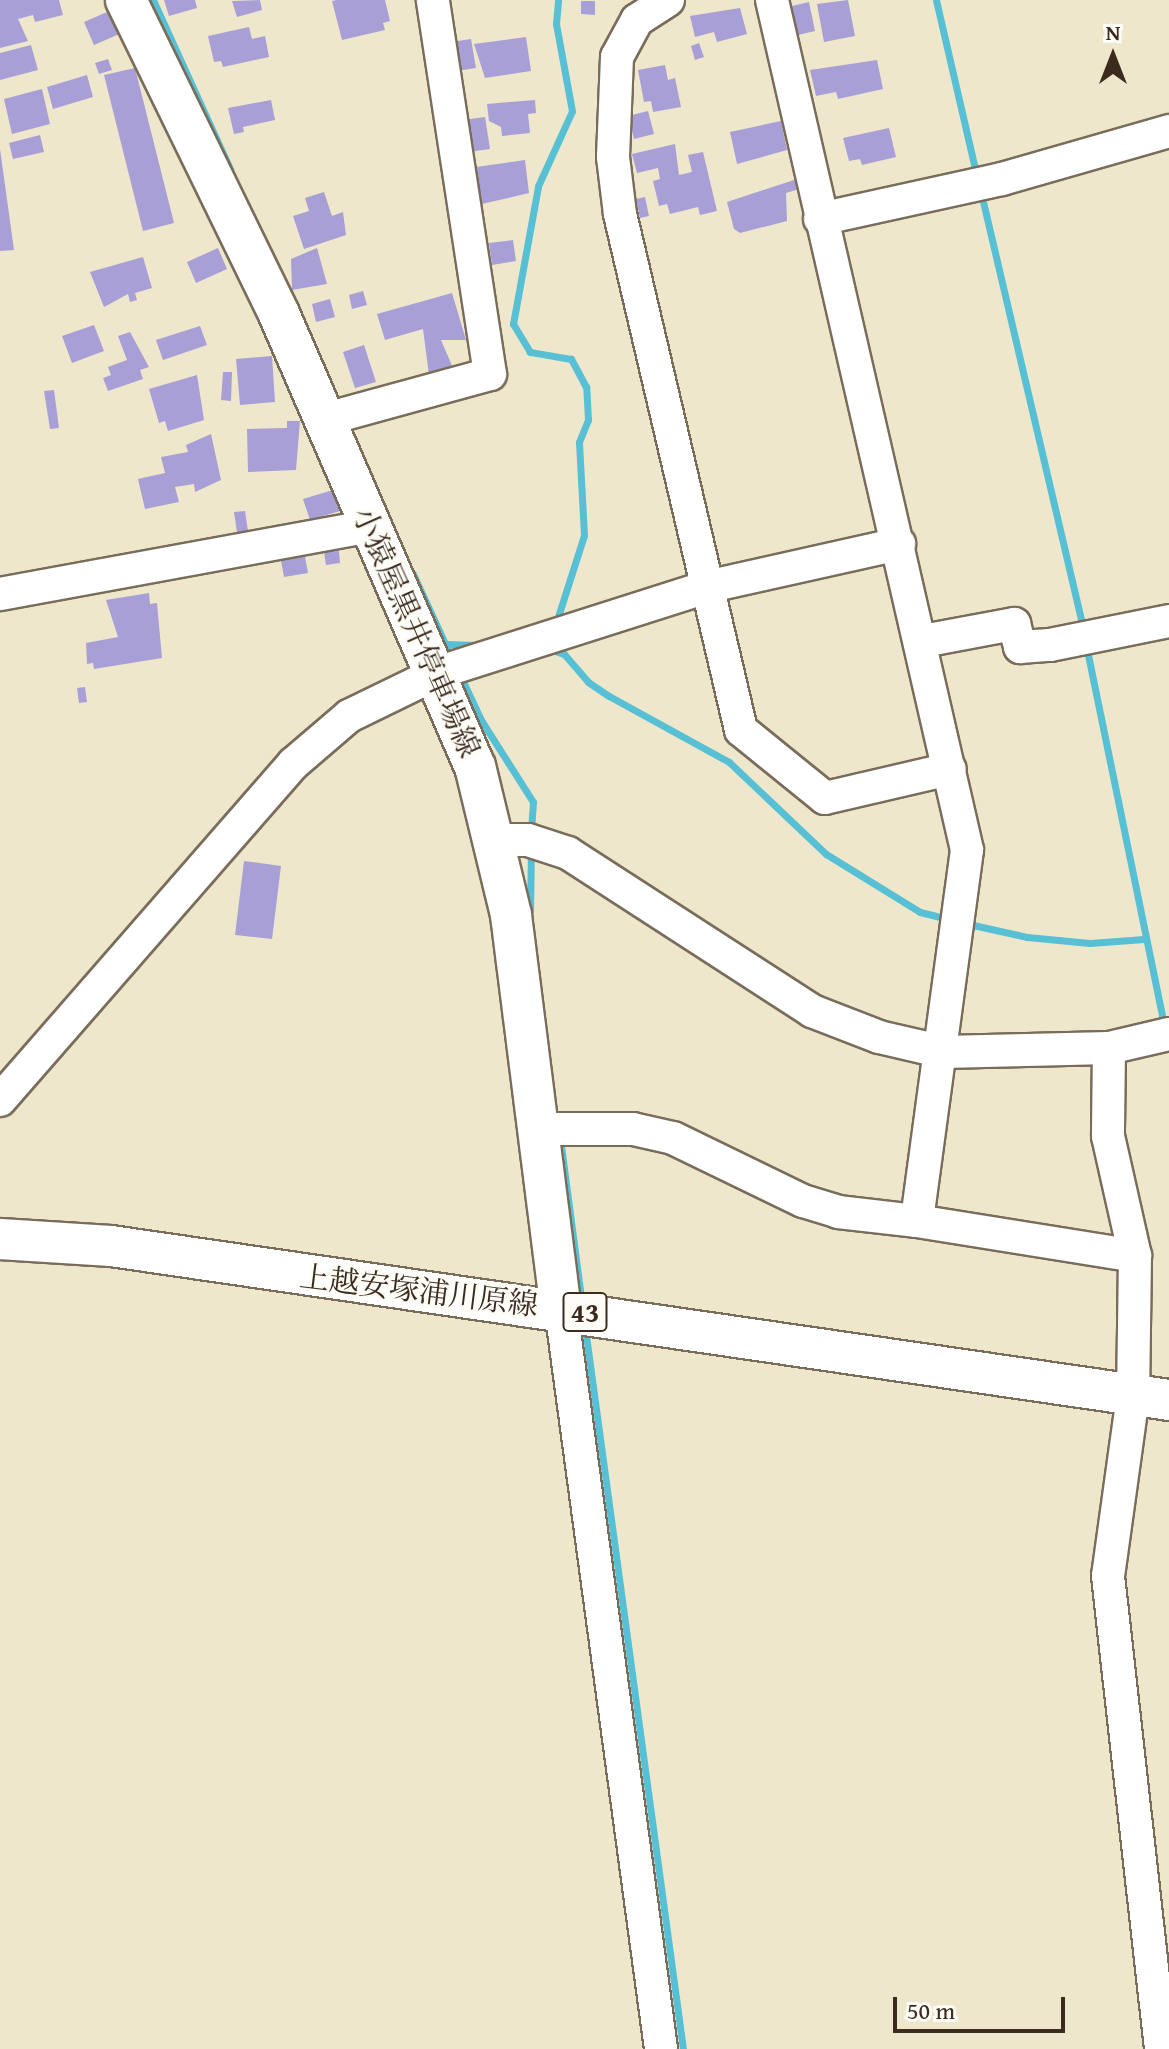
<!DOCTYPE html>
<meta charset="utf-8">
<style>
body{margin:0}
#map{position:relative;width:1169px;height:2049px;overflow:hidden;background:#efe7cc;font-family:"Gentium Book Plus","Noto Serif JP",serif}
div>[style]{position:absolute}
.stream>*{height:7px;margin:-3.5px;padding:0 3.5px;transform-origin:3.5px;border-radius:3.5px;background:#58c0d5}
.building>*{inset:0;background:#a79fd6}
.roads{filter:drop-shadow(2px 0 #7a6c5b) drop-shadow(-2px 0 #7a6c5b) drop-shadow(0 2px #7a6c5b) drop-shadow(0 -2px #7a6c5b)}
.minor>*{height:32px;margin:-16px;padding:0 16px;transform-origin:16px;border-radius:16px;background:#fff}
.major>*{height:40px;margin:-20px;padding:0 20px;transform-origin:20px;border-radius:20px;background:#fff}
span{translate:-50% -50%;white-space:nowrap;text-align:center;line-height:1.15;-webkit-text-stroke:6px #fdfcf7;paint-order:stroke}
.shield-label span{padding:2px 6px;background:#fdfcf7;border:2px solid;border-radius:6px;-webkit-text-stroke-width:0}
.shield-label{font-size:28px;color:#3b2a1e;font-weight:700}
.street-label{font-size:30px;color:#3b2a1e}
.north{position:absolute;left:1073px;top:16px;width:80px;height:80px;-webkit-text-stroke:6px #fdfcf7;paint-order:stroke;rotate:0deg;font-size:22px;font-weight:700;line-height:32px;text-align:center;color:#3b2a1e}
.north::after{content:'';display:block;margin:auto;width:28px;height:36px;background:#3b2a1e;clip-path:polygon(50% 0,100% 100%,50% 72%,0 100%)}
.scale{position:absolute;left:893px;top:1997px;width:172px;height:36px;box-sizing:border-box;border:4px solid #3b2a1e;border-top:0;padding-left:10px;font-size:24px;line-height:28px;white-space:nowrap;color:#3b2a1e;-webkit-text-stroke:6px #fdfcf7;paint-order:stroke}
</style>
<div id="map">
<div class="stream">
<i style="left:153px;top:0;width:186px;rotate:65.5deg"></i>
<i style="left:936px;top:0;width:182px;rotate:77deg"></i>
<i style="left:981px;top:193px;width:448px;rotate:76.8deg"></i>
<i style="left:413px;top:574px;width:96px;rotate:65.3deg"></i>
<i style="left:556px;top:623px;width:92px;rotate:-72.3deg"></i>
<i style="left:584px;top:535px;width:93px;rotate:-93.1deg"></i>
<i style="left:579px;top:442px;width:24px;rotate:-68deg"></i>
<i style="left:588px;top:420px;width:33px;rotate:-93deg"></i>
<i style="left:586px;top:387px;width:32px;rotate:-118deg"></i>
<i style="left:571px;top:359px;width:42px;rotate:-170.3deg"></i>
<i style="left:530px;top:352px;width:33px;rotate:-121deg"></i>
<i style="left:513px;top:324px;width:140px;rotate:-79.7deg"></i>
<i style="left:538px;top:186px;width:82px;rotate:-65.6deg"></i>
<i style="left:572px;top:111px;width:88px;rotate:-100.4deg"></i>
<i style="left:556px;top:24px;width:24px;rotate:-85deg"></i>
<i style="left:446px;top:644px;width:32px;rotate:2deg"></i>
<i style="left:1086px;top:645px;width:392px;rotate:78.4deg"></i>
<i style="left:550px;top:649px;width:15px;rotate:20deg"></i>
<i style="left:564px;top:654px;width:37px;rotate:49deg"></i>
<i style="left:588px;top:682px;width:25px;rotate:34deg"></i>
<i style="left:609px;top:696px;width:137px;rotate:28.8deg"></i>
<i style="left:729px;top:762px;width:134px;rotate:43.5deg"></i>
<i style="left:826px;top:854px;width:110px;rotate:31.7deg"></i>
<i style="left:920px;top:912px;width:29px;rotate:14deg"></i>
<i style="left:460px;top:675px;width:50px;rotate:65deg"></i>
<i style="left:481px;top:720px;width:97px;rotate:57.6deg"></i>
<i style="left:533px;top:802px;width:29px;rotate:94deg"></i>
<i style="left:530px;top:911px;width:63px;rotate:-89.1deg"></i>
<i style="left:964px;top:923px;width:65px;rotate:12.5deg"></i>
<i style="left:1027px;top:937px;width:63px;rotate:5.4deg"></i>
<i style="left:1090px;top:943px;width:54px;rotate:-4.2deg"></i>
<i style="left:560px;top:1138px;width:167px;rotate:82.5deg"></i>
<i style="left:585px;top:1328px;width:728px;rotate:82.26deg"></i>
</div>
<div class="building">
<i style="clip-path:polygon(0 0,59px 0,63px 15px,35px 22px,33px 15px,18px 19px,28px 41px,0 48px)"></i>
<i style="clip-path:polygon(164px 0,195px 0,197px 8px,169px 16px)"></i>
<i style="clip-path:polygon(260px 0,262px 10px,237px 17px,232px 1px)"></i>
<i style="clip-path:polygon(337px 0,385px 0,390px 21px,383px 23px,385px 30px,342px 40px,332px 1px)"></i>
<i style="clip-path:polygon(848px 0,855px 36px,824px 42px,817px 4px)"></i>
<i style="clip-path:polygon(581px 1px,595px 1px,595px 15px,581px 14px)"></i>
<i style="clip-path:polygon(809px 2px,815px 31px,798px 35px,792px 6px)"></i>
<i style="clip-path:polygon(740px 8px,747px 34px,717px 42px,714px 32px,695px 37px,690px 16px)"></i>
<i style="clip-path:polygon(114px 9px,124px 32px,94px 45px,84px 22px)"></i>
<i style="clip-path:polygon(249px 27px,252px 39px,265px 36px,269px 57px,223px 67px,221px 61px,214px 62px,208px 36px)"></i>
<i style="clip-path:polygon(526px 37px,531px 71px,485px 78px,474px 44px)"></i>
<i style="clip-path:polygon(471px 39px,476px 68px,456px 71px,451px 42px)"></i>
<i style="clip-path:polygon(699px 43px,704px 57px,695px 60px,691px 46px)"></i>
<i style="clip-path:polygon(31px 45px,38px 70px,0 80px,0 53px)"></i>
<i style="clip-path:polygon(108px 59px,112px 70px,99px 74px,95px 63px)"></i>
<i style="clip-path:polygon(877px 60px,883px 89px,838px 99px,836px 92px,816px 96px,810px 70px)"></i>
<i style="clip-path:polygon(665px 65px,668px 80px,675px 78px,681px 107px,653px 112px,651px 101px,644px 102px,638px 70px)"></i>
<i style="clip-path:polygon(135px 68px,174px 223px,143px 231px,104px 75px)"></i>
<i style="clip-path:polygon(87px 75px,93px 97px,53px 109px,47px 87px)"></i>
<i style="clip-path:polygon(42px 89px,50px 124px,12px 134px,4px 99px)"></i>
<i style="clip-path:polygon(271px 100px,275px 120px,243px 127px,244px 132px,234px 134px,228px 108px)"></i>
<i style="clip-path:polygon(535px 100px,536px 113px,528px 114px,530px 133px,502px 136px,501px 127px,489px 121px,487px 104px)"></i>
<i style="clip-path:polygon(648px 111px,654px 134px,634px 139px,628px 116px)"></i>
<i style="clip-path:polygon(485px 117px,490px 149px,468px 152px,463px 120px)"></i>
<i style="clip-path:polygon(781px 121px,787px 150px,737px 164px,730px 132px)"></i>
<i style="clip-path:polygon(889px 128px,896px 157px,862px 165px,860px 159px,849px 161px,843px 138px)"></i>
<i style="clip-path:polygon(40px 135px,44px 152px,13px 159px,9px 143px)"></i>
<i style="clip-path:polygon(675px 144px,679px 175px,692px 172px,688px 155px,703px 152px,717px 211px,700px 215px,698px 207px,670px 214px,667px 204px,659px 206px,653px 181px,660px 179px,658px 168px,637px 173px,632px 154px)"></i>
<i style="clip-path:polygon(0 149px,14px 250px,0 251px)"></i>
<i style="clip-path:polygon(525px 160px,529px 193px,482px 204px,476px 167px)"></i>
<i style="clip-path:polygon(797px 179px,799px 189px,786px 193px,787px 221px,740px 233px,734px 229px,727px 202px)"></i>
<i style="clip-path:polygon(324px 192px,332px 216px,343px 212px,346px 235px,304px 249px,293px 216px,309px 211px,305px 198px)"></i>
<i style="clip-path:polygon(645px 197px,649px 216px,640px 218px,636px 199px)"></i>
<i style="clip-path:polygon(513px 240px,516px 261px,492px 265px,489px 243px)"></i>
<i style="clip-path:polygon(218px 248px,227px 269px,196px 283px,187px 262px)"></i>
<i style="clip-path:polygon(317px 248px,327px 284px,292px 290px,291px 259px)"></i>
<i style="clip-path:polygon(143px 257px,152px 288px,135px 293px,137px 300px,130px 302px,128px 294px,104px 307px,90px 272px)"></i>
<i style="clip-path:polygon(363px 291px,367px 305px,352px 309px,349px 295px)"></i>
<i style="clip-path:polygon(452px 293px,466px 340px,441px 340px,453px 368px,429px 375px,423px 329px,385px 340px,377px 314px)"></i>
<i style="clip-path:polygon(330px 299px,335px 317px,316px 322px,312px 304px)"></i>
<i style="clip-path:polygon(94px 325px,104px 351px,72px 363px,62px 336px)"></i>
<i style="clip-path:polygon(200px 326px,207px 345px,163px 360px,156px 340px)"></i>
<i style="clip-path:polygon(130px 332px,149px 367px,140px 370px,143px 379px,108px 391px,103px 378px,111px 375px,108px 367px,127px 360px,118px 336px)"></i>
<i style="clip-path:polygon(364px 345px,376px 382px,355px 388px,343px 352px)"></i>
<i style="clip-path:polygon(272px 356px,275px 402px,240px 405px,236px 359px)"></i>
<i style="clip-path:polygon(223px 372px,232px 372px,231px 401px,221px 400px)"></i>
<i style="clip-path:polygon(197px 375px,204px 420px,168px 431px,165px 421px,159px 423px,149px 389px)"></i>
<i style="clip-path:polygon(54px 390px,59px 428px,50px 429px,44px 391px)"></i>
<i style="clip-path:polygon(287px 421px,300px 421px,296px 470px,248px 472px,247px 429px,287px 428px)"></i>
<i style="clip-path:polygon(211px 434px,221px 480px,195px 492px,194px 484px,175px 487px,179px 502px,145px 509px,138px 479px,165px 473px,161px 457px,188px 452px,186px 445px)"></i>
<i style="clip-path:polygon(333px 490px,340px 511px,310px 520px,303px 499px)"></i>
<i style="clip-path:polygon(245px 511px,248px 531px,237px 532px,234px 512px)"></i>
<i style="clip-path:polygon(339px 551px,340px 563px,326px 565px,324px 552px)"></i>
<i style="clip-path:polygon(304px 552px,308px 573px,284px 577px,280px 555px)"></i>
<i style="clip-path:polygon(149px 593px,150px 604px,157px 603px,162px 658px,94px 669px,93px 663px,87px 664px,86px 643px,118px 637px,106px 600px)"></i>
<i style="clip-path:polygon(85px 687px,87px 702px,79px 703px,77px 688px)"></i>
<i style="clip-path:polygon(244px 861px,281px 866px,272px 939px,235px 935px)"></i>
</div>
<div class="roads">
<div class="minor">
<i style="left:668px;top:0;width:37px;rotate:147deg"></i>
<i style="left:637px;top:20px;width:42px;rotate:118.4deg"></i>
<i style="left:617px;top:57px;width:100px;rotate:92.3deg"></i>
<i style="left:613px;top:157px;width:57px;rotate:83deg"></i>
<i style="left:620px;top:214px;width:530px;rotate:76.8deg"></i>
<i style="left:741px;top:730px;width:108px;rotate:39deg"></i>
<i style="left:825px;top:798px;width:128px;rotate:-13.1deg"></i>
<i style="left:772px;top:0;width:872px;rotate:77.08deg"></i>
<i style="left:967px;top:850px;width:374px;rotate:97.7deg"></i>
<i style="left:917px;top:1221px;width:221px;rotate:9.1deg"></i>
<i style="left:820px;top:219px;width:186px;rotate:-12.4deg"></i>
<i style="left:1002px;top:179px;width:174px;rotate:-16deg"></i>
<i style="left:326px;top:419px;width:170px;rotate:-15.3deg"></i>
<i style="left:490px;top:374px;width:378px;rotate:-98.7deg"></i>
<i style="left:0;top:594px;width:375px;rotate:-10.4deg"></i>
<i style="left:923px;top:641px;width:93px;rotate:-10.6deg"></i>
<i style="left:1014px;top:624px;width:24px;rotate:75deg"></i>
<i style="left:1020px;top:647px;width:30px;rotate:-4deg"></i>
<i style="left:1050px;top:645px;width:121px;rotate:-11.4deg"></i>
<i style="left:495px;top:840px;width:33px"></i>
<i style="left:528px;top:840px;width:42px;rotate:18deg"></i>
<i style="left:568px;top:853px;width:291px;rotate:32.9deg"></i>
<i style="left:812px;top:1011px;width:72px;rotate:21.2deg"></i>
<i style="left:879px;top:1037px;width:67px;rotate:13deg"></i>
<i style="left:944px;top:1052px;width:165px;rotate:-1.4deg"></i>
<i style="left:1109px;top:1048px;width:62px;rotate:-13.1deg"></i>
<i style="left:1109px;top:1048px;width:88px;rotate:90.7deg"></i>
<i style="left:1108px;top:1136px;width:123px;rotate:77.3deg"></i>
<i style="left:1135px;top:1256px;width:140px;rotate:90.8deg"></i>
<i style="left:1133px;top:1396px;width:182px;rotate:97.9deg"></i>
<i style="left:1108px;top:1576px;width:476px;rotate:83.6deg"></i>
<i style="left:0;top:1100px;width:446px;rotate:-48.9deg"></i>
<i style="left:293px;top:764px;width:74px;rotate:-40.6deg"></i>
<i style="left:349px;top:716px;width:98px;rotate:-26deg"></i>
<i style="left:437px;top:673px;width:282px;rotate:-17.7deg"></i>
<i style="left:706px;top:587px;width:198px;rotate:-12.6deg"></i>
<i style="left:541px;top:1129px;width:92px"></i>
<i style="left:633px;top:1129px;width:41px;rotate:12.7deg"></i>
<i style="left:673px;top:1138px;width:144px;rotate:25.9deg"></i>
<i style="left:803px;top:1201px;width:37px;rotate:17deg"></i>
<i style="left:838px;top:1212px;width:80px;rotate:6.5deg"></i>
<i style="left:561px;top:1309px;width:747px;rotate:82.3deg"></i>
</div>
<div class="major">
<i style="left:126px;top:0;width:349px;rotate:64deg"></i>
<i style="left:279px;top:314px;width:493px;rotate:66.6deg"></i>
<i style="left:475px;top:766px;width:153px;rotate:76.4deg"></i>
<i style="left:511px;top:915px;width:397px;rotate:82.8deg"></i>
<i style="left:0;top:1239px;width:111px;rotate:3.6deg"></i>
<i style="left:111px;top:1246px;width:1069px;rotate:8.28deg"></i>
</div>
</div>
<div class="shield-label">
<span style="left:585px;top:1312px">43</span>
</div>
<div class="street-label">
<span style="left:417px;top:632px;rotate:66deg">小猿屋黒井停車場線</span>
<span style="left:419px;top:1290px;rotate:7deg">上越安塚浦川原線</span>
</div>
<div class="north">N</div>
<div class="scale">50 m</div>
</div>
